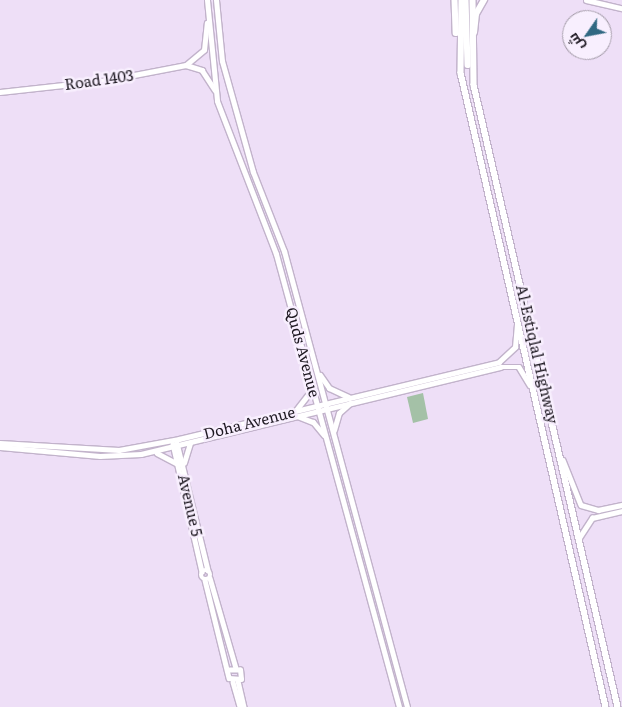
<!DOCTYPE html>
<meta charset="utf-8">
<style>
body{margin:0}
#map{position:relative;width:622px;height:707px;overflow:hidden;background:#eedff7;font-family:Literata,Cairo,serif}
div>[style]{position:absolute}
.green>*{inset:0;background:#a4c1a7}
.roads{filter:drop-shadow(1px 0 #c2b3cb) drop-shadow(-1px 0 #c2b3cb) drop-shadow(0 1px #c2b3cb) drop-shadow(0 -1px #c2b3cb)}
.tertiary>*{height:4.5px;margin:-2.25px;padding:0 2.25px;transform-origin:2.25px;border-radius:2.25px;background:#fff}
.tertiary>.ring{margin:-2.25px;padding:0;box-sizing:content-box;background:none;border:4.5px solid #fff;border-radius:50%}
.secondary>*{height:5px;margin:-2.5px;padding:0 2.5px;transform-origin:2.5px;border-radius:2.5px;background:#fff}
.primary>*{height:5.5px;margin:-2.75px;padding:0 2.75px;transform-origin:2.75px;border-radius:2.75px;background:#fff}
span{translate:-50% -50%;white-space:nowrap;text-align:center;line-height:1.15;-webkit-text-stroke:5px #f8effe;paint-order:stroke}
.street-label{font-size:15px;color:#1e1922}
.north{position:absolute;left:562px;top:10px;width:50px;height:50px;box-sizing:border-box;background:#f8effe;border:1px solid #a199a6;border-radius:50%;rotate:237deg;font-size:14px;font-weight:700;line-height:20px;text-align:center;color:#1e1922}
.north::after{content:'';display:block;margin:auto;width:18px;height:22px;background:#306882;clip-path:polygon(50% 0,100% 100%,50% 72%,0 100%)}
</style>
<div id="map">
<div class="green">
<i style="clip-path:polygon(423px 393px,428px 419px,413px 423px,407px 397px)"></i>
</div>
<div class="roads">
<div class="tertiary">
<i style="left:186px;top:65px;width:23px;rotate:-40deg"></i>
<i style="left:204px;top:50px;width:27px;rotate:-84deg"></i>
<i style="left:0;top:92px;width:109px;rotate:-6.3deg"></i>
<i style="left:108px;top:80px;width:79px;rotate:-10.9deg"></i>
<i style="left:186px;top:65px;width:17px;rotate:17deg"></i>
<i style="left:202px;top:70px;width:24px;rotate:57deg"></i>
<i style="left:0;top:443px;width:119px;rotate:3.4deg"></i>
<i style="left:119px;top:450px;width:61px;rotate:-10.4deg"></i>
<i style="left:179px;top:439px;width:329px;rotate:-13.5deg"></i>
<i style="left:499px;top:362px;width:22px;rotate:-43deg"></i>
<i style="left:515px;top:347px;width:23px;rotate:-85deg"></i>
<i style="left:177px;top:443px;width:131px;rotate:76.3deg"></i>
<i style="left:173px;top:444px;width:131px;rotate:77.2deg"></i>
<i style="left:0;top:447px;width:100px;rotate:5.1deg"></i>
<i style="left:100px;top:456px;width:41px;rotate:-2.8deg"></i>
<i style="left:141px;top:454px;width:370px;rotate:-13.6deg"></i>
<i style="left:501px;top:367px;width:18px"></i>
<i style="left:519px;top:367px;width:21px;rotate:59deg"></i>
<i style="left:157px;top:453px;width:21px;rotate:28deg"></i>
<i style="left:563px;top:460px;width:48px;rotate:68.2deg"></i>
<i style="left:581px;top:505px;width:18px;rotate:16deg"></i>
<i style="left:598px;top:510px;width:25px;rotate:-12deg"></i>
<i style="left:184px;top:463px;width:21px;rotate:-73deg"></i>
<i style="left:579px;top:538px;width:24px;rotate:-57deg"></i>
<i style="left:592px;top:518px;width:31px;rotate:-13deg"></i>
<i class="ring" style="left:201px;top:570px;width:5.5px;height:5.5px"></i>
<i style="left:210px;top:578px;width:94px;rotate:73.9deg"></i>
<i style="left:205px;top:580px;width:101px;rotate:76.2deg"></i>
<i style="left:229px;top:678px;width:12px;rotate:5deg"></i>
<i style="left:241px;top:679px;width:9px;rotate:-96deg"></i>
<i style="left:240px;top:670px;width:10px;rotate:180deg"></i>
<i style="left:238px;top:681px;width:27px;rotate:77deg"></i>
<i style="left:233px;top:682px;width:26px;rotate:74deg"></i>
</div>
<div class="secondary">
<i style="left:207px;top:0;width:101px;rotate:84.3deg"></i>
<i style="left:217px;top:101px;width:164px;rotate:68.9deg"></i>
<i style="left:276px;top:254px;width:469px;rotate:74.8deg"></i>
<i style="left:216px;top:0;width:61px;rotate:84.4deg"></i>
<i style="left:222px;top:61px;width:115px;rotate:74.4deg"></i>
<i style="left:253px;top:172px;width:85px;rotate:68.6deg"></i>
<i style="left:284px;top:251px;width:472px;rotate:74.9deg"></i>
<i style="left:586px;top:0;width:37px;rotate:13deg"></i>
<i style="left:320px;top:375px;width:16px;rotate:55deg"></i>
<i style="left:329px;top:388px;width:21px;rotate:25deg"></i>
<i style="left:296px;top:410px;width:23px;rotate:-52deg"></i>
<i style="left:310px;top:392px;width:31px;rotate:-99deg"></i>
<i style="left:297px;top:416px;width:17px;rotate:21deg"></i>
<i style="left:313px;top:422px;width:17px;rotate:50deg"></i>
<i style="left:334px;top:430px;width:18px;rotate:-74deg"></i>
<i style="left:339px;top:413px;width:15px;rotate:-42deg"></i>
</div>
<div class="primary">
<i style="left:455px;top:0;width:33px;rotate:88deg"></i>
<i style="left:462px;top:0;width:73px;rotate:90.8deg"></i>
<i style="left:461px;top:73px;width:650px;rotate:77.12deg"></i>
<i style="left:466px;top:0;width:65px;rotate:88.2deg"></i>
<i style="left:473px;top:0;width:85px;rotate:89.3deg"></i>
<i style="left:474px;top:85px;width:638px;rotate:76.97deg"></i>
<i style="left:474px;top:33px;width:19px;rotate:-84deg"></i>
<i style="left:476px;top:14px;width:16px;rotate:-60deg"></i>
</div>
</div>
<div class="street-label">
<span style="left:99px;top:79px;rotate:-8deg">Road 1403</span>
<span style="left:304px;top:352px;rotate:75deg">Quds Avenue</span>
<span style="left:538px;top:354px;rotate:77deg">Al-Estiqlal Highway</span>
<span style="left:249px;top:422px;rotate:-14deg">Doha Avenue</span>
<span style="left:191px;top:505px;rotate:77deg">Avenue 5</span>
</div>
<div class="north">ش</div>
</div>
